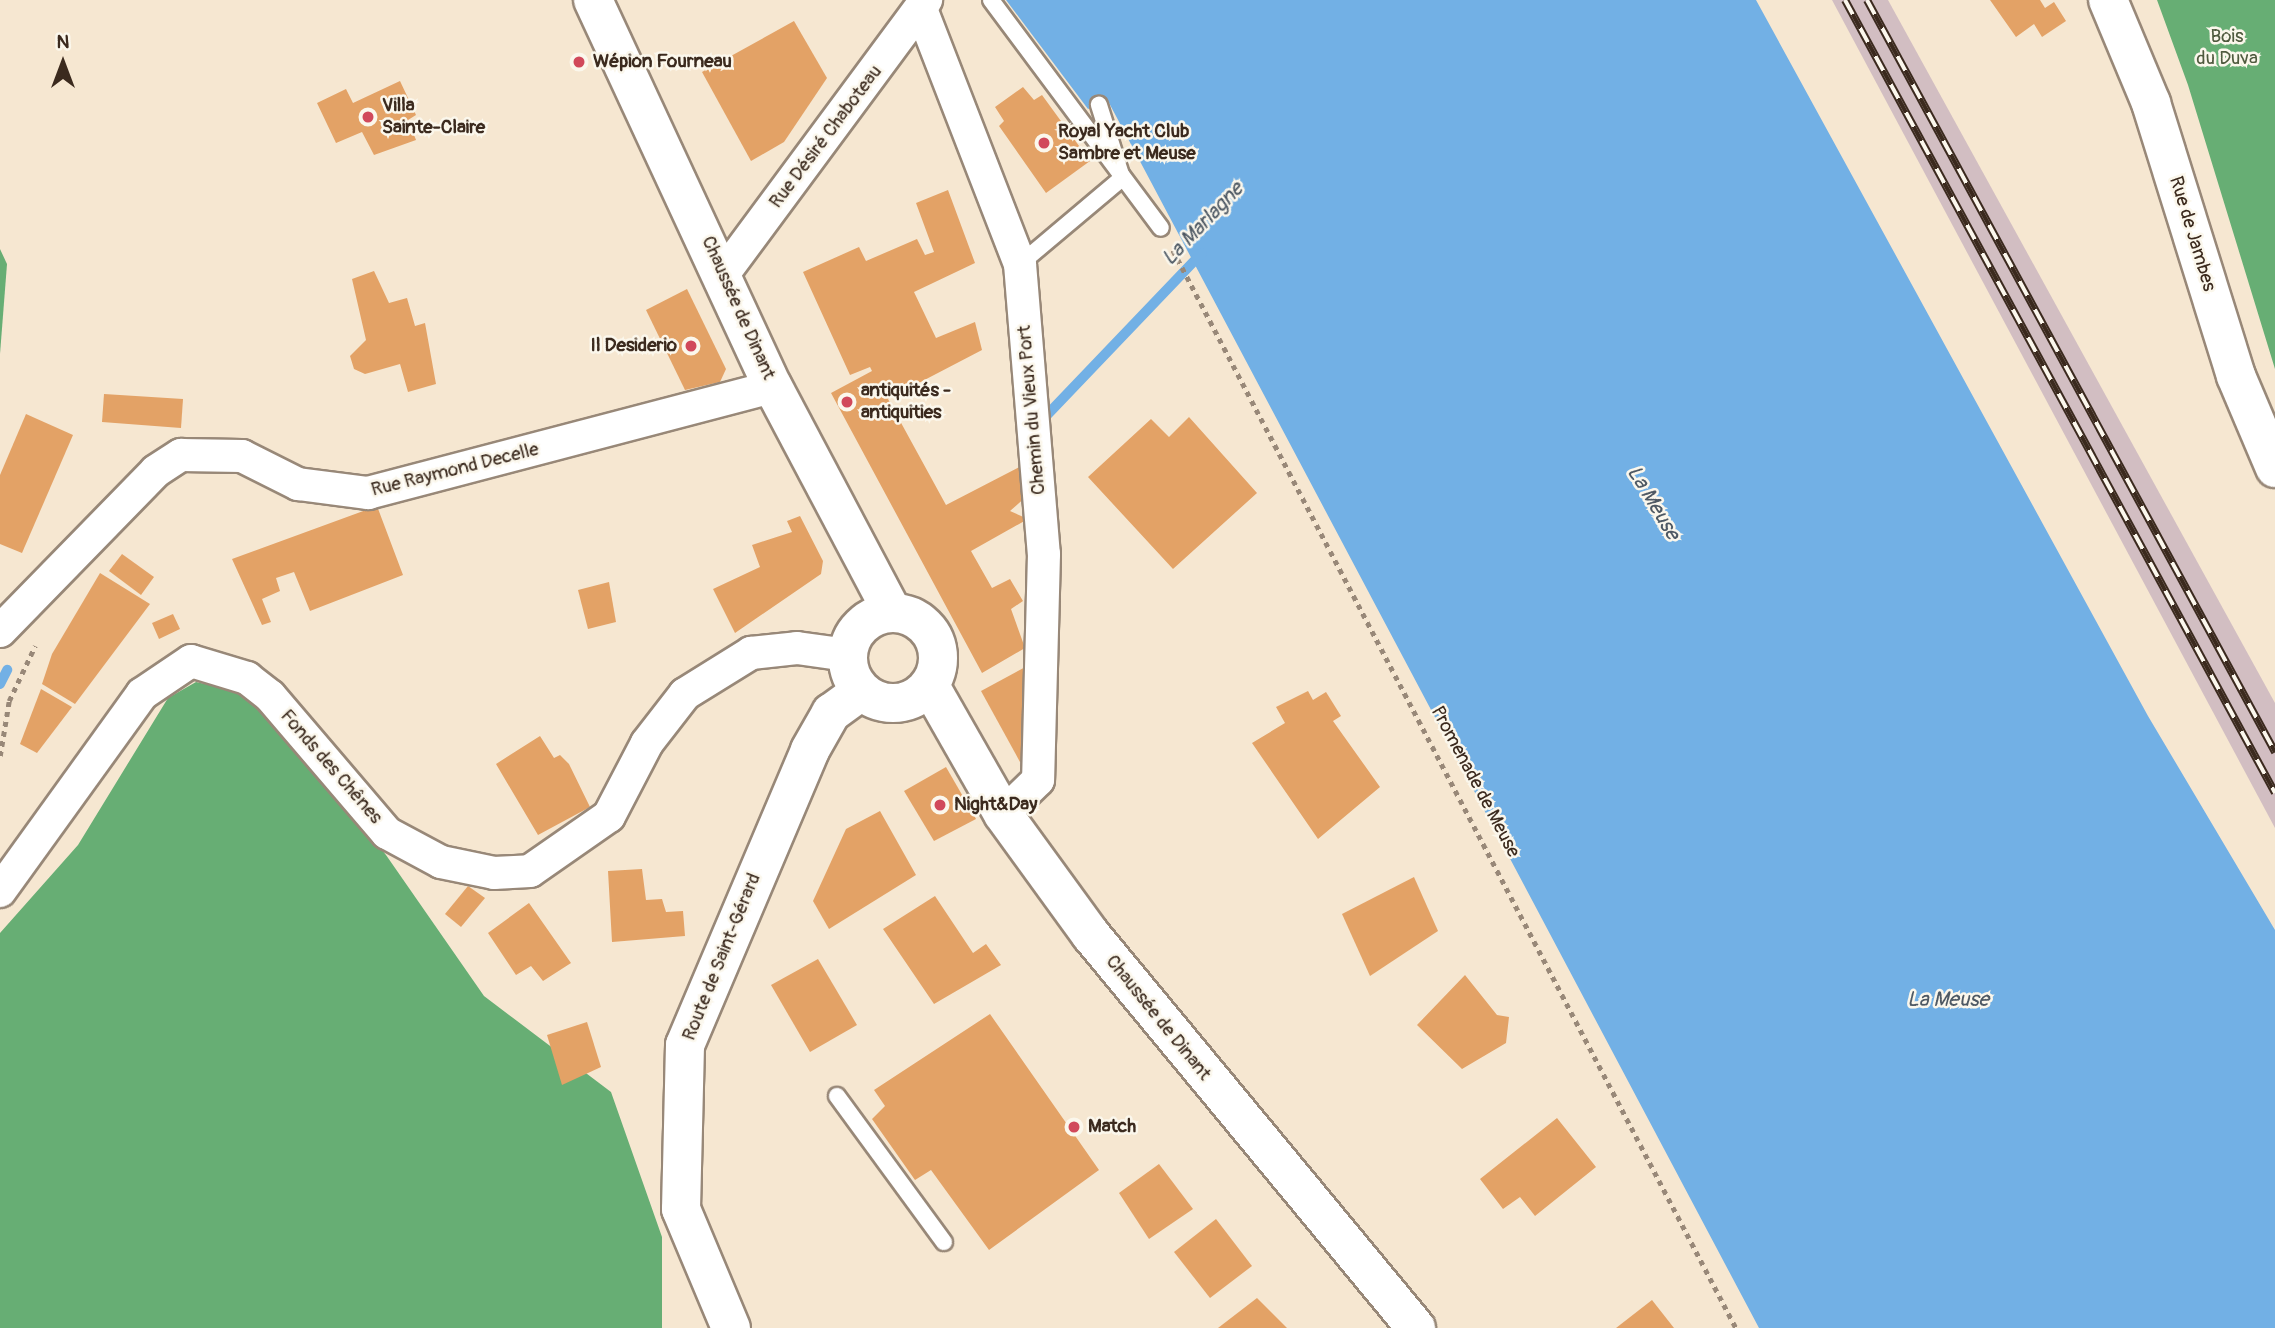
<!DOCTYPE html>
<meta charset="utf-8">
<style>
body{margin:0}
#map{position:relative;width:2275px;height:1328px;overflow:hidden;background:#f6e7d1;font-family:Pangolin,sans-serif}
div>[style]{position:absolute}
.industrial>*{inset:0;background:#d2bec2}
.forest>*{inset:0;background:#67ae74}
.water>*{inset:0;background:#72b0e5}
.stream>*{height:10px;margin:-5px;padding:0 5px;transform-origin:5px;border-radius:5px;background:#72b0e5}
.building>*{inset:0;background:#e3a266}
.path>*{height:4.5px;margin-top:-2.25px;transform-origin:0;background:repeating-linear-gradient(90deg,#988878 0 5px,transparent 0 10px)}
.roads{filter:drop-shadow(2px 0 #988878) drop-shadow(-2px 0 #988878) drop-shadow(0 2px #988878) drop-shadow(0 -2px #988878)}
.lane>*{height:16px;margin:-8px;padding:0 8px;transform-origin:8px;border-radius:8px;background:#fff}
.street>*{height:32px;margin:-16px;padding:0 16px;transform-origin:16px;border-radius:16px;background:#fff}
.secondary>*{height:38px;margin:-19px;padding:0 19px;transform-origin:19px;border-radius:19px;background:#fff}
.primary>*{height:38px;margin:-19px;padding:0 19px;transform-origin:19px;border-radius:19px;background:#fff}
.primary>.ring{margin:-19px;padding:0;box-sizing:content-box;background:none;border:38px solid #fff;border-radius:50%}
.rail>*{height:8px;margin-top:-4px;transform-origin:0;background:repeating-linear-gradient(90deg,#fbf7ec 0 16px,#3b2a1e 0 32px);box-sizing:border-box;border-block:2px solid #3b2a1e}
.dots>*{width:19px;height:19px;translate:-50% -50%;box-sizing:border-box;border:4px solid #fbf7ec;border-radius:50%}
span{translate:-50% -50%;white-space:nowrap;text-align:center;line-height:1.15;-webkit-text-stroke:5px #fbf7ec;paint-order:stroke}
.park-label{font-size:19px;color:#4f5a3e}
.poi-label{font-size:19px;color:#3b2a1e;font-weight:700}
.left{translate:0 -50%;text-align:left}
.right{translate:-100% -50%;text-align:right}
.street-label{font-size:19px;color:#3b2a1e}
.water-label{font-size:21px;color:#4e5964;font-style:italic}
.north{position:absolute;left:28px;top:28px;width:70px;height:70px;-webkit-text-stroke:5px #fbf7ec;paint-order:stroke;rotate:0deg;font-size:19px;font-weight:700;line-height:28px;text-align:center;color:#3b2a1e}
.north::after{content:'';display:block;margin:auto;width:24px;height:32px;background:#3b2a1e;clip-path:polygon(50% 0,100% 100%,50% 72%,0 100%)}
</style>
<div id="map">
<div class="industrial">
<i style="clip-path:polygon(1832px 0,1888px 0,2275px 703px,2275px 828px)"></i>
</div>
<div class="forest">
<i style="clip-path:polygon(2157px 0,2275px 0,2275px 369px,2188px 85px)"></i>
<i style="clip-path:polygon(0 249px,7px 264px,0 354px)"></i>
<i style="clip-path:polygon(196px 682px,239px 691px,278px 719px,386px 855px,484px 996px,611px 1092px,662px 1237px,662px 1328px,0 1328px,0 933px,78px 845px,168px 698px)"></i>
</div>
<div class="water">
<i style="clip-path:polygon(1006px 0,1756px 0,2148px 716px,2275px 930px,2275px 1328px,1759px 1328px,1108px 101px,1088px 109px)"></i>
</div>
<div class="stream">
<i style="left:1047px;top:415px;width:224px;rotate:-46.3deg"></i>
<i style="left:0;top:684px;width:16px;rotate:-63deg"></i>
</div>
<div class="building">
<i style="clip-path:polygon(1990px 0,2040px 0,2045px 8px,2054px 2px,2066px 21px,2042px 37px,2034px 24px,2016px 37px)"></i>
<i style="clip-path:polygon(794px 21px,827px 78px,784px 142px,751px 161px,702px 72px)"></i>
<i style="clip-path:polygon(400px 81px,416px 115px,408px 120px,416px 140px,374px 155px,362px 132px,336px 143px,317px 103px,346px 89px,353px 103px)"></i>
<i style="clip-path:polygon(1023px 87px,1034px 100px,1042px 95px,1090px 161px,1046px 193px,999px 126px,1004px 121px,995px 107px)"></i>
<i style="clip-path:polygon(948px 190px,975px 263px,914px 292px,936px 338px,975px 322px,982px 350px,888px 399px,946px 505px,1025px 464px,1028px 495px,1010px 511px,1028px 519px,971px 551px,992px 588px,1010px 579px,1023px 601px,1011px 609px,1025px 648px,982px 673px,831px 393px,872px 371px,870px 367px,850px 375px,803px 272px,859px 247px,866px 261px,917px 239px,925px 255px,934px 252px,916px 203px)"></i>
<i style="clip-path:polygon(374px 271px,389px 303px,407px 298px,415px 326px,425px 323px,436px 384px,408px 392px,400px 364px,365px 374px,354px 369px,350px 356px,366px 340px,352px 279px)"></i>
<i style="clip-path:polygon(687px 289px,726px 369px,720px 382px,685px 390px,646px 310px)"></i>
<i style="clip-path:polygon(104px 394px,183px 399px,181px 428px,102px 422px)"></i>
<i style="clip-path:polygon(26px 414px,73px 435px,22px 553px,0 544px,0 475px)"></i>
<i style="clip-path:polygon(1189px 417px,1257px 493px,1173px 569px,1088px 477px,1151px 419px,1169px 437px)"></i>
<i style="clip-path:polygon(377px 506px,403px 575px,310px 611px,294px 572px,276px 578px,280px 591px,262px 599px,271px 622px,262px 625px,232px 559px)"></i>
<i style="clip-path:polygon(800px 516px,823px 561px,821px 574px,735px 633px,713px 589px,760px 567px,752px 545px,792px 532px,787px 521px)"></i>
<i style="clip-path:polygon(122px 554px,154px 577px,141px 595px,109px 571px)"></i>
<i style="clip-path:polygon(100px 573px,150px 604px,75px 704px,42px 684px,52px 654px)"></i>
<i style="clip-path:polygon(609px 582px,616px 622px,588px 629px,578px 590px)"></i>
<i style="clip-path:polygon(173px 614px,180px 629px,159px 639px,152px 623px)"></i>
<i style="clip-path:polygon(1031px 664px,1030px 757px,1020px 762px,981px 691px)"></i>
<i style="clip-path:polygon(41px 689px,72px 707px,37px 753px,20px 744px)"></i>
<i style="clip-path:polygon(1308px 691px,1313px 700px,1326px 692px,1341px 716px,1333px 721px,1380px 787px,1318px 839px,1252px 743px,1285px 723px,1276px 707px)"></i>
<i style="clip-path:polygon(540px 736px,554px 758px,560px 755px,569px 764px,590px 807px,538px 835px,496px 764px)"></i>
<i style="clip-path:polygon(946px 767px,976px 819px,934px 841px,904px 791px)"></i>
<i style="clip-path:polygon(880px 811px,916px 875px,829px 929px,813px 901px,846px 829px)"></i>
<i style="clip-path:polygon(642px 869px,646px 900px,662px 899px,666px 912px,683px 911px,685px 936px,612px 942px,608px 871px)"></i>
<i style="clip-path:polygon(1414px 877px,1438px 931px,1370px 976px,1342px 914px)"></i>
<i style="clip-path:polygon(468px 886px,485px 898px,461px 927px,445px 914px)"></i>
<i style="clip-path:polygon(935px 896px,973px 953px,986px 944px,1001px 965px,934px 1004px,883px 929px)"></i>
<i style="clip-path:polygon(529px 903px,571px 963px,543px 981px,531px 966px,516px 975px,488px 933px)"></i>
<i style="clip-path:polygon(818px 959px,857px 1025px,810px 1052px,771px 985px)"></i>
<i style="clip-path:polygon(1465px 975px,1497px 1015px,1509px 1017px,1506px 1043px,1462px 1069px,1417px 1025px)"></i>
<i style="clip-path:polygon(990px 1014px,1099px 1170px,989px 1250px,931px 1170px,915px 1180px,872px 1119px,885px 1106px,874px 1090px)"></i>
<i style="clip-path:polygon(587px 1022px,601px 1067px,562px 1085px,547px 1035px)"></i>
<i style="clip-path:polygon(1557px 1118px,1596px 1167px,1535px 1216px,1520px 1197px,1503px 1209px,1480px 1179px)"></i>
<i style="clip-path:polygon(1159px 1164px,1193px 1209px,1149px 1239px,1119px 1193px)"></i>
<i style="clip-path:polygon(1216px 1219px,1252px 1266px,1210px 1298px,1174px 1252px)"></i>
<i style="clip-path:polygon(1257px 1298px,1287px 1328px,1218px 1328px)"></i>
<i style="clip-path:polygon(1652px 1300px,1674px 1328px,1616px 1328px)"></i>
</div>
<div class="path">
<i style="left:1173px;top:250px;width:1216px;rotate:62.42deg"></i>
<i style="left:0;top:756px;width:56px;rotate:-80.7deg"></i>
<i style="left:9px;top:701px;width:61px;rotate:-64.7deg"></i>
</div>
<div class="roads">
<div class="lane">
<i style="left:991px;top:0;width:284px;rotate:53.3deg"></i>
<i style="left:1020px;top:264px;width:133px;rotate:-40.1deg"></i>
<i style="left:1122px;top:178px;width:77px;rotate:-107.5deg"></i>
<i style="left:837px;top:1096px;width:181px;rotate:53.8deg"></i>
</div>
<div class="street">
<i style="left:921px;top:9px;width:274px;rotate:68.8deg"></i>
<i style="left:1020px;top:264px;width:291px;rotate:85.3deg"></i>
<i style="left:1044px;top:554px;width:226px;rotate:91.5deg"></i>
<i style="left:1038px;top:780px;width:49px;rotate:135.8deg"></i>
<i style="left:724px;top:273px;width:340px;rotate:-53.5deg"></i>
<i style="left:0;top:631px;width:223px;rotate:-45.7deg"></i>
<i style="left:156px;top:471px;width:30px;rotate:-33deg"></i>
<i style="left:181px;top:455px;width:61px;rotate:0.9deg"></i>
<i style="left:242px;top:456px;width:63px;rotate:26.6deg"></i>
<i style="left:298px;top:484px;width:71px;rotate:7.3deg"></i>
<i style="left:368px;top:493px;width:419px;rotate:-14.7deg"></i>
<i style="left:0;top:891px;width:243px;rotate:-54.2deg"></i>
<i style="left:142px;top:694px;width:59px;rotate:-34deg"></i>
<i style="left:191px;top:661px;width:59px;rotate:16.9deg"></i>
<i style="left:247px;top:678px;width:29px;rotate:38deg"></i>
<i style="left:270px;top:696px;width:180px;rotate:49.5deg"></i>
<i style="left:387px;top:833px;width:61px;rotate:28.2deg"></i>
<i style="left:441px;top:862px;width:54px;rotate:11.7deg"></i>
<i style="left:494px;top:873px;width:36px;rotate:-3deg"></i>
<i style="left:530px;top:871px;width:96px;rotate:-34.8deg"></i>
<i style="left:609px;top:816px;width:82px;rotate:-62.5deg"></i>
<i style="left:647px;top:743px;width:62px;rotate:-52.2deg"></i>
<i style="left:685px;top:694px;width:78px;rotate:-31.8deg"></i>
<i style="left:751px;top:653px;width:46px;rotate:-6.2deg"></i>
<i style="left:797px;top:648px;width:50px;rotate:8deg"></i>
</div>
<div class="secondary">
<i style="left:2108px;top:0;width:112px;rotate:67.3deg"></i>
<i style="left:2151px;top:103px;width:286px;rotate:72.7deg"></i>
<i style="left:2236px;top:376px;width:100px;rotate:67deg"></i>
<i style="left:731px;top:1328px;width:129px;rotate:-112.8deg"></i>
<i style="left:681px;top:1209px;width:164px;rotate:-88.6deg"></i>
<i style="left:685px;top:1045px;width:320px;rotate:-67deg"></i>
<i style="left:810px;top:750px;width:43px;rotate:-60.4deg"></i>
<i style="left:831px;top:713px;width:37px;rotate:-36deg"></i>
</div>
<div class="primary">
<i style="left:593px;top:0;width:427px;rotate:65.1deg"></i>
<i style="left:773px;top:387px;width:255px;rotate:62.1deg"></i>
<i class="ring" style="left:848px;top:613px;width:52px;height:52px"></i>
<i style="left:930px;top:686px;width:147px;rotate:60.3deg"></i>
<i style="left:1003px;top:814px;width:150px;rotate:54deg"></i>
<i style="left:1091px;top:935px;width:510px;rotate:50.41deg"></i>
</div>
</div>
<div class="rail">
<i style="left:1845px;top:0;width:902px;rotate:61.53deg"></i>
<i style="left:1867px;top:0;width:856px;rotate:61.52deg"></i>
</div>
<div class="dots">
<i style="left:579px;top:62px;background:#d1495b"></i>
<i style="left:368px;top:117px;background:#d1495b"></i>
<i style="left:1044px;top:143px;background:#d1495b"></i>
<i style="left:691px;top:346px;background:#d1495b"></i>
<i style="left:847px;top:402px;background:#d1495b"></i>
<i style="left:940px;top:805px;background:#d1495b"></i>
<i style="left:1074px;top:1127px;background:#d1495b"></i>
</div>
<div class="park-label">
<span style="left:2227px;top:48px">Bois<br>du Duva</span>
</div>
<div class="poi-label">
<span class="left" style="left:593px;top:62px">Wépion Fourneau</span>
<span class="left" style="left:382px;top:117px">Villa<br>Sainte-Claire</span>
<span class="left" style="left:1058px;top:143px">Royal Yacht Club<br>Sambre et Meuse</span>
<span class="right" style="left:677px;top:346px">Il Desiderio</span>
<span class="left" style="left:861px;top:402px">antiquités -<br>antiquities</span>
<span class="left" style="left:954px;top:805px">Night&amp;Day</span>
<span class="left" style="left:1088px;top:1127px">Match</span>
</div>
<div class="street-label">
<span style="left:826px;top:137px;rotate:-53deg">Rue Désiré Chaboteau</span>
<span style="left:2192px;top:234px;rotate:73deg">Rue de Jambes</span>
<span style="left:738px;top:308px;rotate:66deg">Chaussée de Dinant</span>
<span style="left:1032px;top:410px;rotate:-95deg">Chemin du Vieux Port</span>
<span style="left:455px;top:470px;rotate:-14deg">Rue Raymond Decelle</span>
<span style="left:331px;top:767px;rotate:49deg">Fonds des Chênes</span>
<span style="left:1475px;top:782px;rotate:62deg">Promenade de Meuse</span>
<span style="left:722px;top:957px;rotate:-68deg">Route de Saint-Gérard</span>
<span style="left:1158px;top:1018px;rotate:51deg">Chaussée de Dinant</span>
</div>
<div class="water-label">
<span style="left:1203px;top:224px;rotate:-46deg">La Marlagne</span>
<span style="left:1653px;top:503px;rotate:59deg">La Meuse</span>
<span style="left:1948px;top:1000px">La Meuse</span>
</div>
<div class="north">N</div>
</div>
